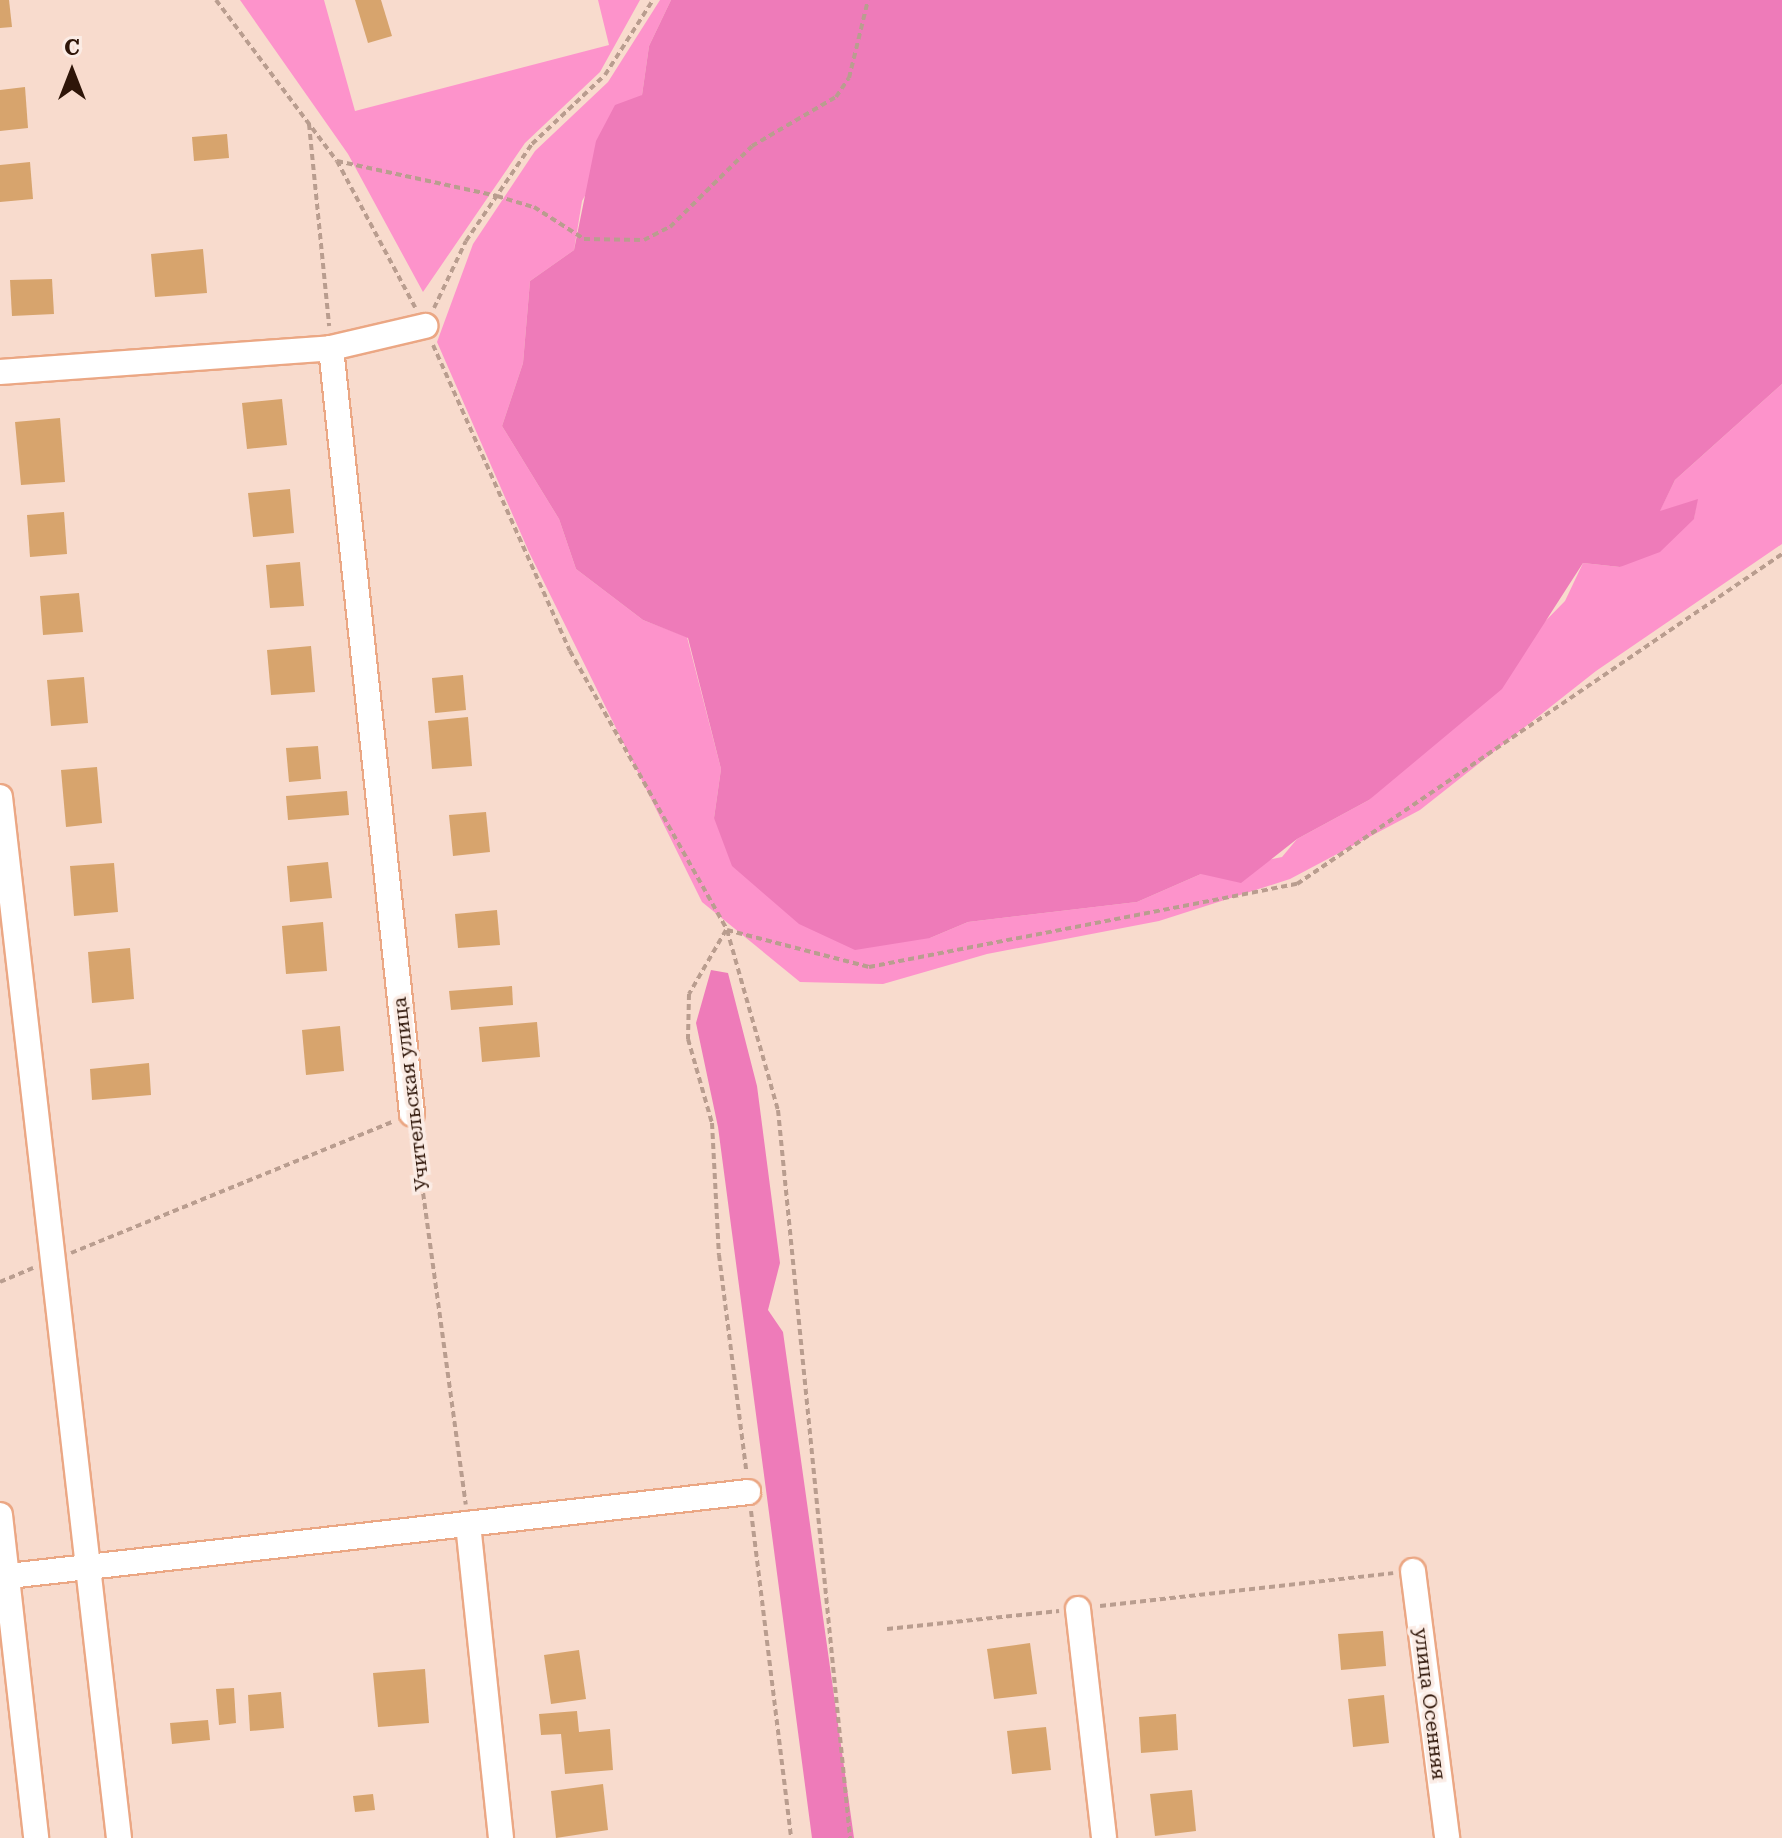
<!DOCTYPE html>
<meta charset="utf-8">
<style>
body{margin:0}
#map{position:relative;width:1782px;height:1838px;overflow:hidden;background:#f8dbcd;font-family:"Roboto Serif",serif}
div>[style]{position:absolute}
.green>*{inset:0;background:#fd93cb}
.forest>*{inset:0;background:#ee7bb9}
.building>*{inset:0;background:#d7a46d}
.path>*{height:4px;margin-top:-2px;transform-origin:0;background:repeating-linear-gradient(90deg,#b99d8f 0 6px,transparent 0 10px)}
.roads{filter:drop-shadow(2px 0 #eba784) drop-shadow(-2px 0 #eba784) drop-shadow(0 2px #eba784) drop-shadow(0 -2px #eba784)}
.minor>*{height:24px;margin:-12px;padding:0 12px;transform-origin:12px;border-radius:12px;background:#fff}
span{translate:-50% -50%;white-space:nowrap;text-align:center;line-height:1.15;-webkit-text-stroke:7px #fbece5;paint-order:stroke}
.street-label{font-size:20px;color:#2e1508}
.north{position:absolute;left:32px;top:32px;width:80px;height:80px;-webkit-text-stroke:6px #fbece5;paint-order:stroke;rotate:0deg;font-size:22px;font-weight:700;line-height:32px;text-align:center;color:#2e1508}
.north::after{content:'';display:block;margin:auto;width:28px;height:36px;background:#2e1508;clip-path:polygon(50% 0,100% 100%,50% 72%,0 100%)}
</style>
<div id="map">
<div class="green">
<i style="clip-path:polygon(240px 0,324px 0,355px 111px,609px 45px,598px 0,640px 0,600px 72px,525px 143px,423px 292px,348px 154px)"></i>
<i style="clip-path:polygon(660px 0,671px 0,649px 46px,642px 95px,582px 201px,574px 250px,530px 281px,523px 363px,502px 426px,559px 519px,576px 569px,643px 620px,687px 637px,721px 769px,714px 818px,930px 938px,968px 922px,1137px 902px,1201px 874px,1282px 857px,1297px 839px,1369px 800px,1565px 601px,1583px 563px,1620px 567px,1694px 518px,1697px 500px,1659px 512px,1675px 480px,1782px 384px,1782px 544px,1596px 671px,1420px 810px,1290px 879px,1159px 921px,987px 954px,883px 984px,800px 982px,702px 902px,529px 552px,437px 342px,473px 244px,535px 151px,608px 82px)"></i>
</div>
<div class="forest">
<i style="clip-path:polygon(671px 0,1782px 0,1782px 384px,1675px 480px,1660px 511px,1698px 499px,1694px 519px,1660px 552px,1620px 567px,1583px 563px,1502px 689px,1369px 800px,1297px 839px,1241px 883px,1201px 874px,1137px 902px,968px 922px,930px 938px,855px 950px,799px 924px,732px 866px,714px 818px,721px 769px,688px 638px,643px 620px,576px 569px,559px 519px,502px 426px,523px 363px,530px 281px,574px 250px,596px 141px,615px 105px,642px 95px,649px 46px)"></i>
<i style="clip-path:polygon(711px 970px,728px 973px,757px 1086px,780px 1263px,768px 1310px,783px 1332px,854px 1838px,812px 1838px,718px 1127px,696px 1023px)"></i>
</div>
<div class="building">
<i style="clip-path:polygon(0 0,9px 0,12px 27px,0 28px)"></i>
<i style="clip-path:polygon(355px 0,381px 0,392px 36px,368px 43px)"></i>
<i style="clip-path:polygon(25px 87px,28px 128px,0 131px,0 90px)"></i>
<i style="clip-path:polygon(227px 134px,229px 158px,194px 161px,192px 137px)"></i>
<i style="clip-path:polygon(30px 162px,33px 199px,0 202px,0 165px)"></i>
<i style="clip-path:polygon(203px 249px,207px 293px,155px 297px,151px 254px)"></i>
<i style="clip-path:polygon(52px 279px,54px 314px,12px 316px,10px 280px)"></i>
<i style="clip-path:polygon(282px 399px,287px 445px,247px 449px,242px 403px)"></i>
<i style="clip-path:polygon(60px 418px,65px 482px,21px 485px,15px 422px)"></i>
<i style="clip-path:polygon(290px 489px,294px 533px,253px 537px,248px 493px)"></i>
<i style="clip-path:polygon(64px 512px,67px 554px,30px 557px,27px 515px)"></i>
<i style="clip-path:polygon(300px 562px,304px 606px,270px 608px,266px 565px)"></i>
<i style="clip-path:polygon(79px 593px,83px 632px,43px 635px,40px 596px)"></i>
<i style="clip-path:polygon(311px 646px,315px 692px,271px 695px,267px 650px)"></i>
<i style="clip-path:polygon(463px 675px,466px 710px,435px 713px,432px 678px)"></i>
<i style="clip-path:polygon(84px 677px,88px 723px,51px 726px,47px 680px)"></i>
<i style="clip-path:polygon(468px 717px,472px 766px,432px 769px,428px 721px)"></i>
<i style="clip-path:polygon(318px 746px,321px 779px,289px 782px,286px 748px)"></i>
<i style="clip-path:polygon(97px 767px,102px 823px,66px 827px,61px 770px)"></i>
<i style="clip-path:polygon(347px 791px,349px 815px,288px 820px,286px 796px)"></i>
<i style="clip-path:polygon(486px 812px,490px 852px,453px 856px,449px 815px)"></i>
<i style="clip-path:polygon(328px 862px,332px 898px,290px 902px,287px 866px)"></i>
<i style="clip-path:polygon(114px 863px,118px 912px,74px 916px,70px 866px)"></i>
<i style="clip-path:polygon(497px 910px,500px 945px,458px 948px,455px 914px)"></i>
<i style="clip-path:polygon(323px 922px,327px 971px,286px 974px,282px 926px)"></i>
<i style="clip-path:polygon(130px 948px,134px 999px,92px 1003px,88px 952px)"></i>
<i style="clip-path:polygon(512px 986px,513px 1005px,451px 1010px,449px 991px)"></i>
<i style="clip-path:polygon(537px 1022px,540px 1057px,482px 1062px,479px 1027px)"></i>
<i style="clip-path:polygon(340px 1026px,344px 1071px,306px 1075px,302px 1030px)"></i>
<i style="clip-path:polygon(149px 1063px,151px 1095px,92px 1100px,90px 1069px)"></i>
<i style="clip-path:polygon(1383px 1631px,1386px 1666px,1341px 1670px,1338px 1634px)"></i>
<i style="clip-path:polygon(1030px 1643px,1037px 1694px,994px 1699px,987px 1649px)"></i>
<i style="clip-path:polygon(579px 1650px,586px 1699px,551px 1704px,544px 1655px)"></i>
<i style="clip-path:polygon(425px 1669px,429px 1723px,378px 1727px,373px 1673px)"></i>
<i style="clip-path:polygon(234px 1688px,236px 1723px,219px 1725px,216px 1689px)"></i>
<i style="clip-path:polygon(281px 1692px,284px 1728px,250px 1731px,248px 1695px)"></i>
<i style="clip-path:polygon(1384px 1695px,1389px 1743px,1353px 1747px,1348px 1699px)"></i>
<i style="clip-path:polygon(577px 1711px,579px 1732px,610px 1729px,613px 1770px,565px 1774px,561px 1734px,541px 1735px,539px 1714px)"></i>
<i style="clip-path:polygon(1176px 1714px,1178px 1750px,1141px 1753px,1139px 1717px)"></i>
<i style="clip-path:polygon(208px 1720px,210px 1740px,172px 1744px,170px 1723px)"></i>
<i style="clip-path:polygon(1046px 1727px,1051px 1770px,1012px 1774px,1007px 1731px)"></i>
<i style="clip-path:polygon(603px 1784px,608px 1830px,556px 1838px,551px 1791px)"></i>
<i style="clip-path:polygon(1192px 1790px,1196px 1831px,1155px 1836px,1150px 1794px)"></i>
<i style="clip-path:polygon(373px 1794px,375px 1810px,355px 1812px,353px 1796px)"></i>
</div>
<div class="path">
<i style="left:216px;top:0;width:201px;rotate:53.1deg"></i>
<i style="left:337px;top:161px;width:166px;rotate:61.9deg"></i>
<i style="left:309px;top:124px;width:203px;rotate:84.3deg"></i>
<i style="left:337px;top:161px;width:164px;rotate:12.3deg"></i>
<i style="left:497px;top:196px;width:39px;rotate:17deg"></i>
<i style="left:534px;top:207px;width:59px;rotate:32.6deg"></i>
<i style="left:584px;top:239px;width:60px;rotate:1deg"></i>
<i style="left:644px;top:240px;width:29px;rotate:-27deg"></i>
<i style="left:670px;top:227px;width:115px;rotate:-44.6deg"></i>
<i style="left:752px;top:146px;width:97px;rotate:-30.3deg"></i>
<i style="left:836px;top:97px;width:23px;rotate:-56deg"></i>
<i style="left:849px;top:78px;width:80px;rotate:-76.3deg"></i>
<i style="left:434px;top:308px;width:74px;rotate:-64.5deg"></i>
<i style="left:466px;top:241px;width:117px;rotate:-55.8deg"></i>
<i style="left:532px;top:144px;width:100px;rotate:-43.4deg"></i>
<i style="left:605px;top:75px;width:89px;rotate:-57.4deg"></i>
<i style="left:433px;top:345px;width:335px;rotate:65.9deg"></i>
<i style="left:570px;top:651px;width:320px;rotate:60.6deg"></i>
<i style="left:727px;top:930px;width:147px;rotate:14.6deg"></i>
<i style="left:869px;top:967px;width:436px;rotate:-11deg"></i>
<i style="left:1297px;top:884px;width:587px;rotate:-34.23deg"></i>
<i style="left:726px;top:930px;width:74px;rotate:120deg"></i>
<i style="left:689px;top:994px;width:45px;rotate:91.3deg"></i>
<i style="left:688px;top:1039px;width:87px;rotate:74.1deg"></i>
<i style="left:712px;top:1123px;width:132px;rotate:87deg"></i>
<i style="left:719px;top:1255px;width:217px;rotate:82.8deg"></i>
<i style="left:727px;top:930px;width:187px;rotate:74.2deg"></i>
<i style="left:778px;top:1110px;width:732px;rotate:84.35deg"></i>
<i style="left:415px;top:1134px;width:374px;rotate:82.2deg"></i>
<i style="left:71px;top:1253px;width:347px;rotate:-22.2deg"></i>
<i style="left:0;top:1282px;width:36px;rotate:-23deg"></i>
<i style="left:751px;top:1511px;width:329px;rotate:83deg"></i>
<i style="left:1100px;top:1606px;width:295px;rotate:-6.4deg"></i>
<i style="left:887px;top:1629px;width:173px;rotate:-6deg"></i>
</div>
<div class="roads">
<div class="minor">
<i style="left:331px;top:348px;width:770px;rotate:83.96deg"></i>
<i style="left:0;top:372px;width:332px;rotate:-4.1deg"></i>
<i style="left:331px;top:348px;width:97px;rotate:-13.2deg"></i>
<i style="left:0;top:797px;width:1048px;rotate:83.48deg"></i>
<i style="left:0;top:1515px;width:325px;rotate:83.6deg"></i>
<i style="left:468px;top:1524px;width:316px;rotate:84deg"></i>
<i style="left:1413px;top:1571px;width:269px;rotate:82.7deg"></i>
<i style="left:0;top:1577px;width:753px;rotate:-6.48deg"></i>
<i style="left:1078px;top:1609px;width:230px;rotate:83.5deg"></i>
</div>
</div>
<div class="street-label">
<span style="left:411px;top:1094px;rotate:-97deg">Учительская улица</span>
<span style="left:1430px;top:1704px;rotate:83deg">улица Осенняя</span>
</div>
<div class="north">С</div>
</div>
